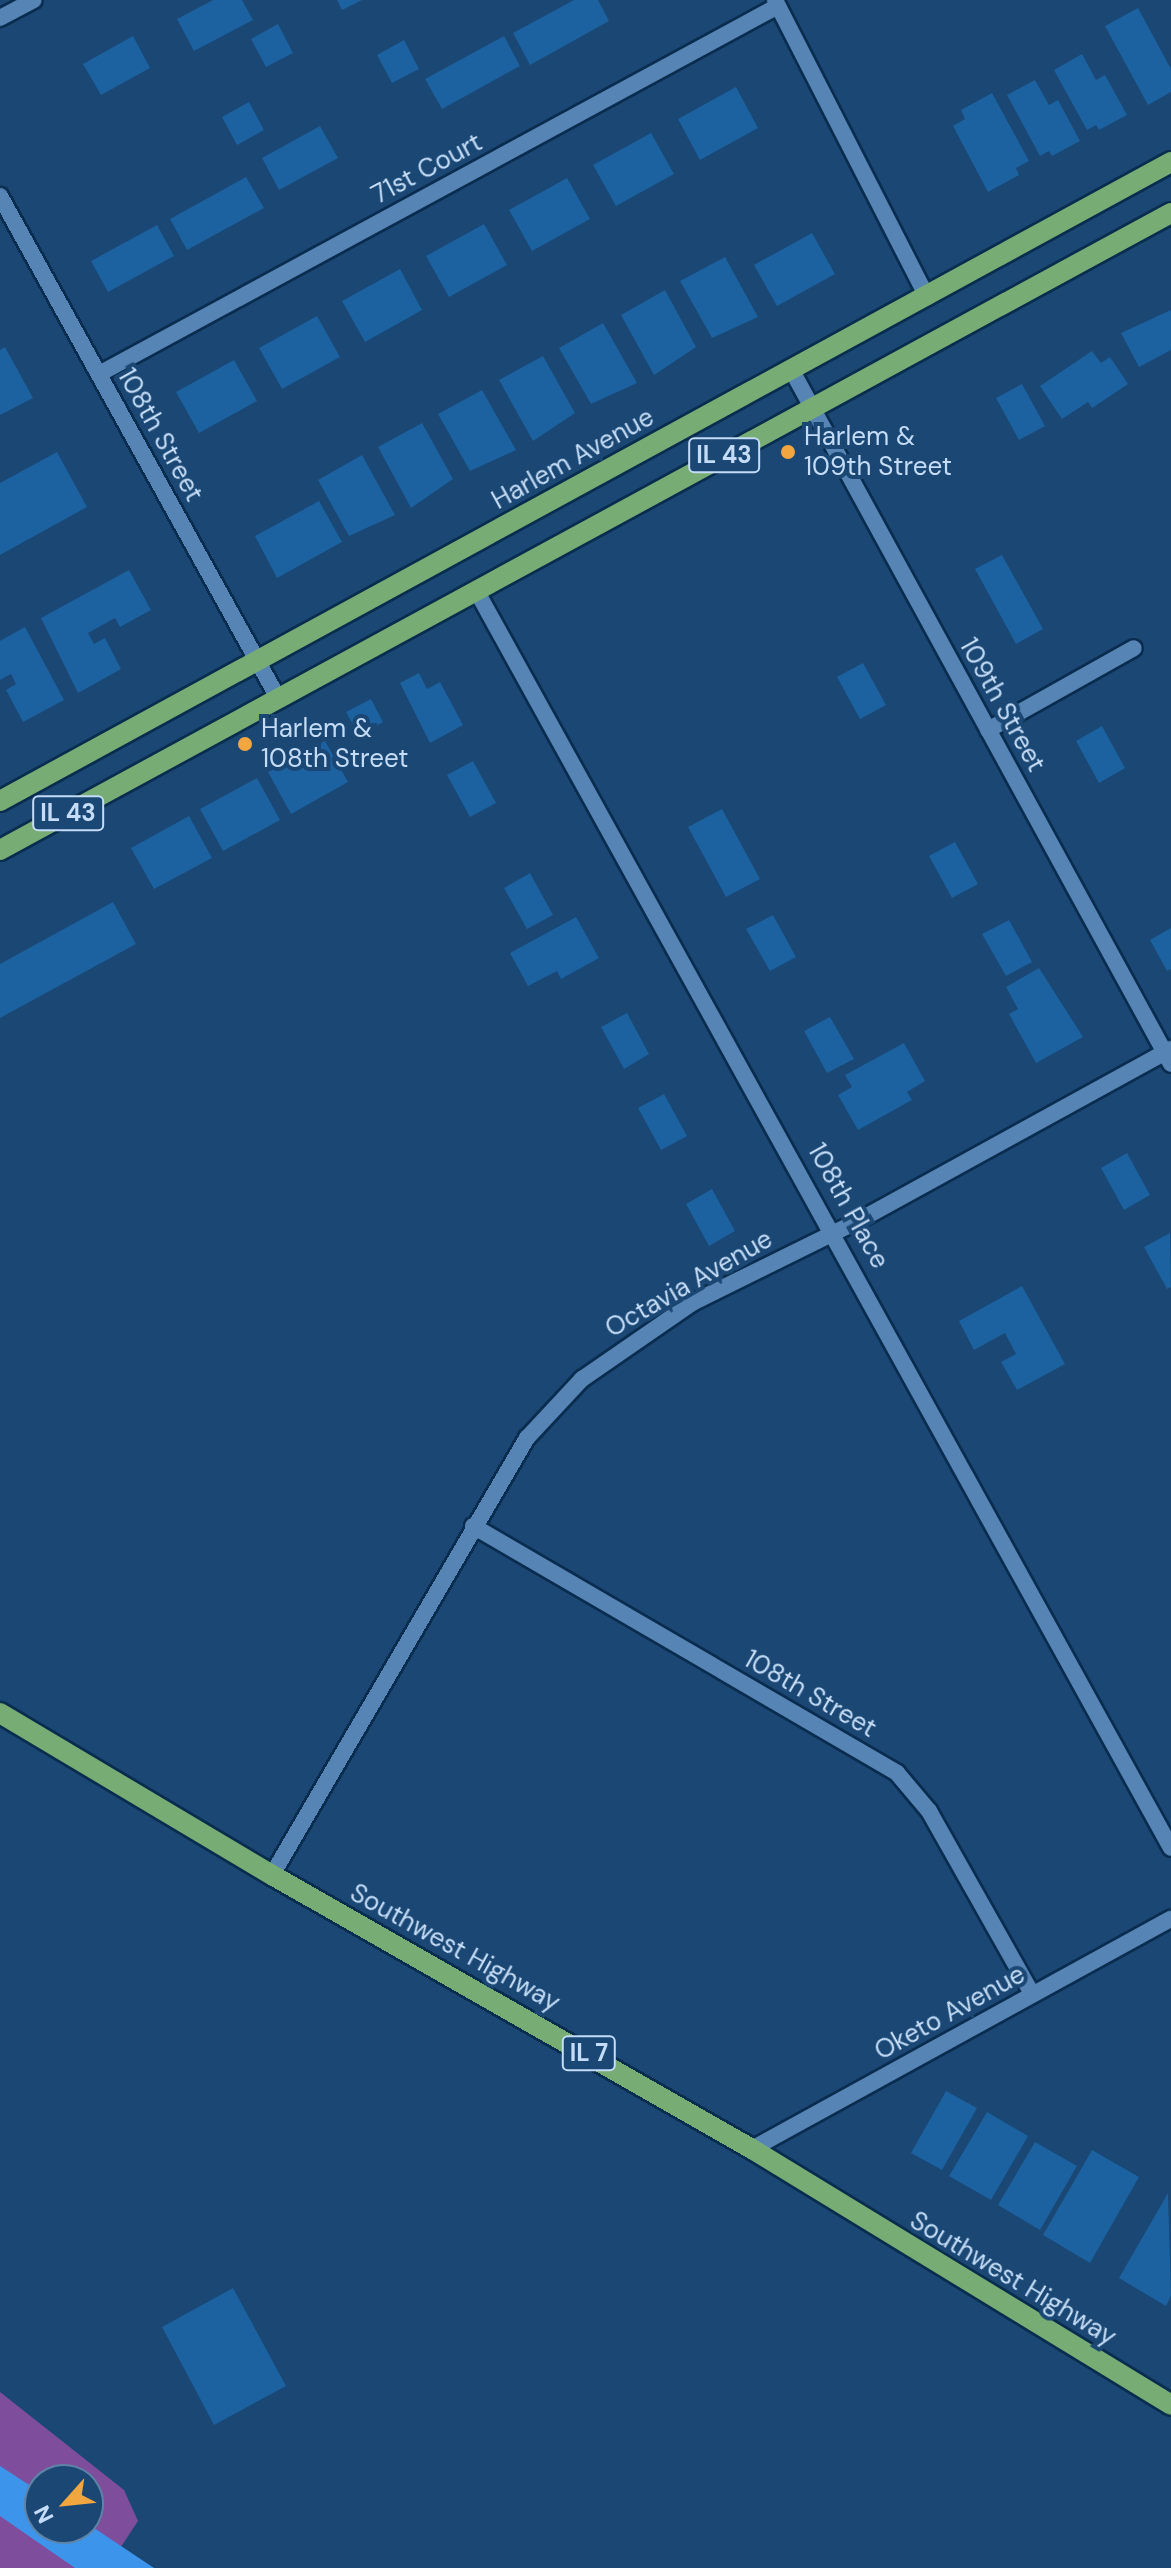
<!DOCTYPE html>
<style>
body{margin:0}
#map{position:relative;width:1171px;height:2568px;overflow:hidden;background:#1a4773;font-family:"DM Sans",sans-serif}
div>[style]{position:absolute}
.green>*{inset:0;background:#7e4e9c}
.water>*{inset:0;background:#3d95eb}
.building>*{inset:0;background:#1c61a0}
.roads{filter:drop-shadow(2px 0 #092d4e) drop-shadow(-2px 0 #092d4e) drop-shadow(0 2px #092d4e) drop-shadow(0 -2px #092d4e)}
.street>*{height:16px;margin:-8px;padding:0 8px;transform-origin:8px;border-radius:8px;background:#5684b4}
.primary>*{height:20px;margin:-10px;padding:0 10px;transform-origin:10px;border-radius:10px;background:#77ad74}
.dots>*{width:22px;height:22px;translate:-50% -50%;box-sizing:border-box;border:4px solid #1a4773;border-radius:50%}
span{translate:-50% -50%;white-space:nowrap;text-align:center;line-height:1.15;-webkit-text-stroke:8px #1a4773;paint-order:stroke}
.shield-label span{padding:2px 6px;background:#1a4773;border:2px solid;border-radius:6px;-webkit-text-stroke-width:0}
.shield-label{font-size:24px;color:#c4dcf7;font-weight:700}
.street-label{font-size:26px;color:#c4dcf7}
.poi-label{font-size:26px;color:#c4dcf7}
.left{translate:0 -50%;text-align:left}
.north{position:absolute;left:24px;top:2464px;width:80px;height:80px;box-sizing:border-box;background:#1a4773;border:2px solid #5e83a8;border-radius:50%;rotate:243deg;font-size:22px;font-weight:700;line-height:32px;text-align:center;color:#c4dcf7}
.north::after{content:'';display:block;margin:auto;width:28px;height:36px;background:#f1a63f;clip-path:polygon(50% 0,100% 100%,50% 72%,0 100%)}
</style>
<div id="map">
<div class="green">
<i style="clip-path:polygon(evenodd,0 2392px,124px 2490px,138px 2521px,107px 2568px,0 2568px,0 2392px,40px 2480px,88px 2480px,88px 2528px,40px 2528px,40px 2480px)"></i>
</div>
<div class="water">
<i style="clip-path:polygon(0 2466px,40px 2492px,40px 2528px,88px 2524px,154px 2568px,75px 2568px,0 2516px)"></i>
</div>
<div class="building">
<i style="clip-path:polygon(213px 0,242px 0,253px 20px,194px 51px,177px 19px)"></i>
<i style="clip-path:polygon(337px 0,362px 0,342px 10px)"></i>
<i style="clip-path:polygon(574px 0,598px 0,609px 21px,530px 65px,513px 33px)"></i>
<i style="clip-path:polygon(1138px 8px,1171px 69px,1171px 92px,1148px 105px,1105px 26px)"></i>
<i style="clip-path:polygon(278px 24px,293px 53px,266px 67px,251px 39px)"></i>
<i style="clip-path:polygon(133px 36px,150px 68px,101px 95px,83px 64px)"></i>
<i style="clip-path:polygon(504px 36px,520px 66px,442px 109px,425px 79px)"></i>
<i style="clip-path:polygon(404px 40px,419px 69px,392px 83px,377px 55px)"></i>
<i style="clip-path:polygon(1082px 54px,1096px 80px,1105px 75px,1127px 115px,1099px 130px,1096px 125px,1087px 130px,1054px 70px)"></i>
<i style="clip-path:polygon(1035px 80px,1049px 105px,1058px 100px,1080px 141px,1052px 156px,1049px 151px,1040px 156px,1007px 95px)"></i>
<i style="clip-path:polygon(736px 87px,758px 128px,700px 160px,678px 119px)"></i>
<i style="clip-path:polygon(992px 93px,1029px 161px,1016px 168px,1019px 175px,988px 192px,953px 126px,965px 119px,961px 110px)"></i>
<i style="clip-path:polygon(249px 102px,264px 130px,237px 145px,222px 117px)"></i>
<i style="clip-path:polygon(320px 126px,338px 158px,279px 190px,262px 158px)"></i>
<i style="clip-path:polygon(651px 133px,674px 174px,616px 206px,593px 165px)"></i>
<i style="clip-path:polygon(246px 177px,264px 208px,187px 250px,170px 219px)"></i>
<i style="clip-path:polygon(567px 178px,590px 219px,532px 251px,509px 210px)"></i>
<i style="clip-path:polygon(484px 224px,507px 265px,449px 297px,426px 256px)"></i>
<i style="clip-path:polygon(157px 225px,174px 256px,108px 292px,91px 261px)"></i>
<i style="clip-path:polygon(812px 233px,835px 274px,777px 306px,754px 265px)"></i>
<i style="clip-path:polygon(725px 257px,758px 317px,712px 338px,680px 281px)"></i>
<i style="clip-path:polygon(400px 269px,422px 310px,365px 342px,342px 301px)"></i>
<i style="clip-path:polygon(665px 290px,696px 347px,654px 375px,621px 315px)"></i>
<i style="clip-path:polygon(1171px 310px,1171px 350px,1139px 367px,1121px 333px)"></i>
<i style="clip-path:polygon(317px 316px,340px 357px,282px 389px,259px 348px)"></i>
<i style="clip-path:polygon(603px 323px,637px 383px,591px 404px,559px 348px)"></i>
<i style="clip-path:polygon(5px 347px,33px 398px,0 415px,0 350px)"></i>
<i style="clip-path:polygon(1092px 351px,1101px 363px,1110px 357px,1128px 384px,1092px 408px,1088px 402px,1062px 419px,1040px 386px)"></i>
<i style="clip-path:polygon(543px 356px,575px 413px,533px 441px,499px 380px)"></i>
<i style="clip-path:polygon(234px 360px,257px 401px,199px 433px,176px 392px)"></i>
<i style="clip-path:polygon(1022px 384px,1045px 426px,1019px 440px,996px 398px)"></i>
<i style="clip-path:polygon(482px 390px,516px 450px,470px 471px,438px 414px)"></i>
<i style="clip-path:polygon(422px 423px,453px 479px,411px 508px,378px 447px)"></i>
<i style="clip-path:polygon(57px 452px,87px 507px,0 555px,0 483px)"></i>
<i style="clip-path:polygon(362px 455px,395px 515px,349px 536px,318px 480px)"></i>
<i style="clip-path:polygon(319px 501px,342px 542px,277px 578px,255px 536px)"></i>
<i style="clip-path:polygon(1002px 555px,1043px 629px,1016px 644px,975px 569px)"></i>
<i style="clip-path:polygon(129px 570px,151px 610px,120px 627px,115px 618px,88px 633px,94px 644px,105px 638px,121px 669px,78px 693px,41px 618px)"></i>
<i style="clip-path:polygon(25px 627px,64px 700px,23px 722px,6px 690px,16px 684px,11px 674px,0 680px,0 641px)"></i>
<i style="clip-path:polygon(863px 663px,886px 705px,860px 719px,837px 677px)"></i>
<i style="clip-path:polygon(419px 673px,427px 689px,440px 682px,463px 725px,430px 743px,400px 683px)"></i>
<i style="clip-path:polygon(371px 699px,383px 722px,359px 736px,346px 712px)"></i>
<i style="clip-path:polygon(1102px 726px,1125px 768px,1099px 783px,1076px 741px)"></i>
<i style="clip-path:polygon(325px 741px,348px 782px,291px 814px,268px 772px)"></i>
<i style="clip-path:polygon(473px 761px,496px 803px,470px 817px,447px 775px)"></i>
<i style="clip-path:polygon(257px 778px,280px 820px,223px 851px,200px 809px)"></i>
<i style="clip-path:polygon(722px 809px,760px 879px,726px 897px,688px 827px)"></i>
<i style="clip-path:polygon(189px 816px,212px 858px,154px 889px,131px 848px)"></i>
<i style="clip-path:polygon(955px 842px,978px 884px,952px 898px,929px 856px)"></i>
<i style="clip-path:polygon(530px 873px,553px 915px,527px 929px,504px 888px)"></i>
<i style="clip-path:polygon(113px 902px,136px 944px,0 1018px,0 964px)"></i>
<i style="clip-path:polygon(773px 915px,796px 957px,770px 971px,746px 929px)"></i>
<i style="clip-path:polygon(576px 917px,599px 958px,561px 979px,557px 971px,528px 986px,510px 953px)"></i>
<i style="clip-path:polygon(1009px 920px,1032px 962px,1006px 976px,982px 934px)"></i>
<i style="clip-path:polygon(1171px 928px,1171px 969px,1167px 971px,1150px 940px)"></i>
<i style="clip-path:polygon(1039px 968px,1083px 1037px,1036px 1063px,1009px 1014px,1018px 1009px,1006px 987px)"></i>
<i style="clip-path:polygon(627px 1013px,649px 1054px,624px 1069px,601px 1027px)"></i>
<i style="clip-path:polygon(830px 1017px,854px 1059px,827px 1073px,804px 1031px)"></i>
<i style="clip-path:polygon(904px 1043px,925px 1081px,907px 1092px,912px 1100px,858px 1130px,838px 1095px,852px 1087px,845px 1075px)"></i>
<i style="clip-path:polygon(664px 1094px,687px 1136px,661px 1150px,638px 1108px)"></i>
<i style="clip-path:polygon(1127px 1153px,1150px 1195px,1124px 1210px,1101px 1168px)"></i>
<i style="clip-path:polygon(712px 1189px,735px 1231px,709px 1246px,686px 1204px)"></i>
<i style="clip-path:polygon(1170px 1233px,1171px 1287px,1167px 1289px,1144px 1247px)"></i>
<i style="clip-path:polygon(1022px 1286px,1065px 1364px,1017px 1390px,1001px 1362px,1016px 1354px,1005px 1333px,974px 1350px,959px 1321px)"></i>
<i style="clip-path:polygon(946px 2091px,977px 2108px,942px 2170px,911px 2153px)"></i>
<i style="clip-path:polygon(987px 2112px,1028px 2136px,991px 2200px,949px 2176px)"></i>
<i style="clip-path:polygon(1035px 2142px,1077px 2166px,1040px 2230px,998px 2205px)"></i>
<i style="clip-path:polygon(1092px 2150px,1139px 2177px,1090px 2263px,1043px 2235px)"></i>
<i style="clip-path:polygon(1168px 2193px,1171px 2296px,1166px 2306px,1119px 2278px)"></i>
<i style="clip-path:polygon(233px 2288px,286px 2386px,214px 2425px,162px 2327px)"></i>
</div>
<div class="roads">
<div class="street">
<i style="left:775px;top:0;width:334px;rotate:62.9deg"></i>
<i style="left:0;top:18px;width:38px;rotate:-28deg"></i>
<i style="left:0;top:196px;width:574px;rotate:61.02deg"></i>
<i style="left:791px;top:369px;width:792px;rotate:61.33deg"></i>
<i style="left:99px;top:374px;width:772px;rotate:-28.46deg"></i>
<i style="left:476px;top:590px;width:1437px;rotate:61.08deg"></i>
<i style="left:988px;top:730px;width:167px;rotate:-29.3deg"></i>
<i style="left:473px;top:1526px;width:491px;rotate:30.2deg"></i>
<i style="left:897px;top:1773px;width:50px;rotate:49.9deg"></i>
<i style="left:929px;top:1811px;width:210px;rotate:60.6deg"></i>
<i style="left:272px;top:1875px;width:506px;rotate:-59.74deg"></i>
<i style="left:527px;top:1438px;width:81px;rotate:-47deg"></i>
<i style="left:582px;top:1379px;width:134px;rotate:-34.6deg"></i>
<i style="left:692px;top:1303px;width:187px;rotate:-26.3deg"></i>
<i style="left:860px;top:1220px;width:355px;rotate:-28.8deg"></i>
<i style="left:752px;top:2149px;width:478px;rotate:-28.8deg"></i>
</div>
<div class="primary">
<i style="left:0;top:801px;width:1334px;rotate:-28.62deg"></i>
<i style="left:0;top:850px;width:1333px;rotate:-28.55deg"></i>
<i style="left:0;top:1713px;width:317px;rotate:30.8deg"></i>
<i style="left:272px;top:1875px;width:553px;rotate:29.72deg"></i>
<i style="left:752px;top:2149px;width:491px;rotate:31.4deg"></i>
</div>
</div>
<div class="dots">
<i style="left:788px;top:452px;background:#f1a63f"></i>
<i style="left:245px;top:744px;background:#f1a63f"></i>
</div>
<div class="shield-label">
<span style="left:724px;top:455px">IL 43</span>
<span style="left:68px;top:813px">IL 43</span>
<span style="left:589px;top:2053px">IL 7</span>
</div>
<div class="street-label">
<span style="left:427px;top:169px;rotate:-28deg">71st Court</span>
<span style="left:160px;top:435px;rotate:61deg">108th Street</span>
<span style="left:573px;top:459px;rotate:-29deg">Harlem Avenue</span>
<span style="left:1002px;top:705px;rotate:61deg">109th Street</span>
<span style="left:848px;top:1206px;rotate:61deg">108th Place</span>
<span style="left:689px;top:1284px;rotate:-30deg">Octavia Avenue</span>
<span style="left:810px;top:1694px;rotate:30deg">108th Street</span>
<span style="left:455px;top:1948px;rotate:29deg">Southwest Highway</span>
<span style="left:950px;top:2013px;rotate:-29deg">Oketo Avenue</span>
<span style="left:1013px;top:2279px;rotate:31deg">Southwest Highway</span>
</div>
<div class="poi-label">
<span class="left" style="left:804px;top:452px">Harlem &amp;<br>109th Street</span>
<span class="left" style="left:261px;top:744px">Harlem &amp;<br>108th Street</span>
</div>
<div class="north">N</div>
</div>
